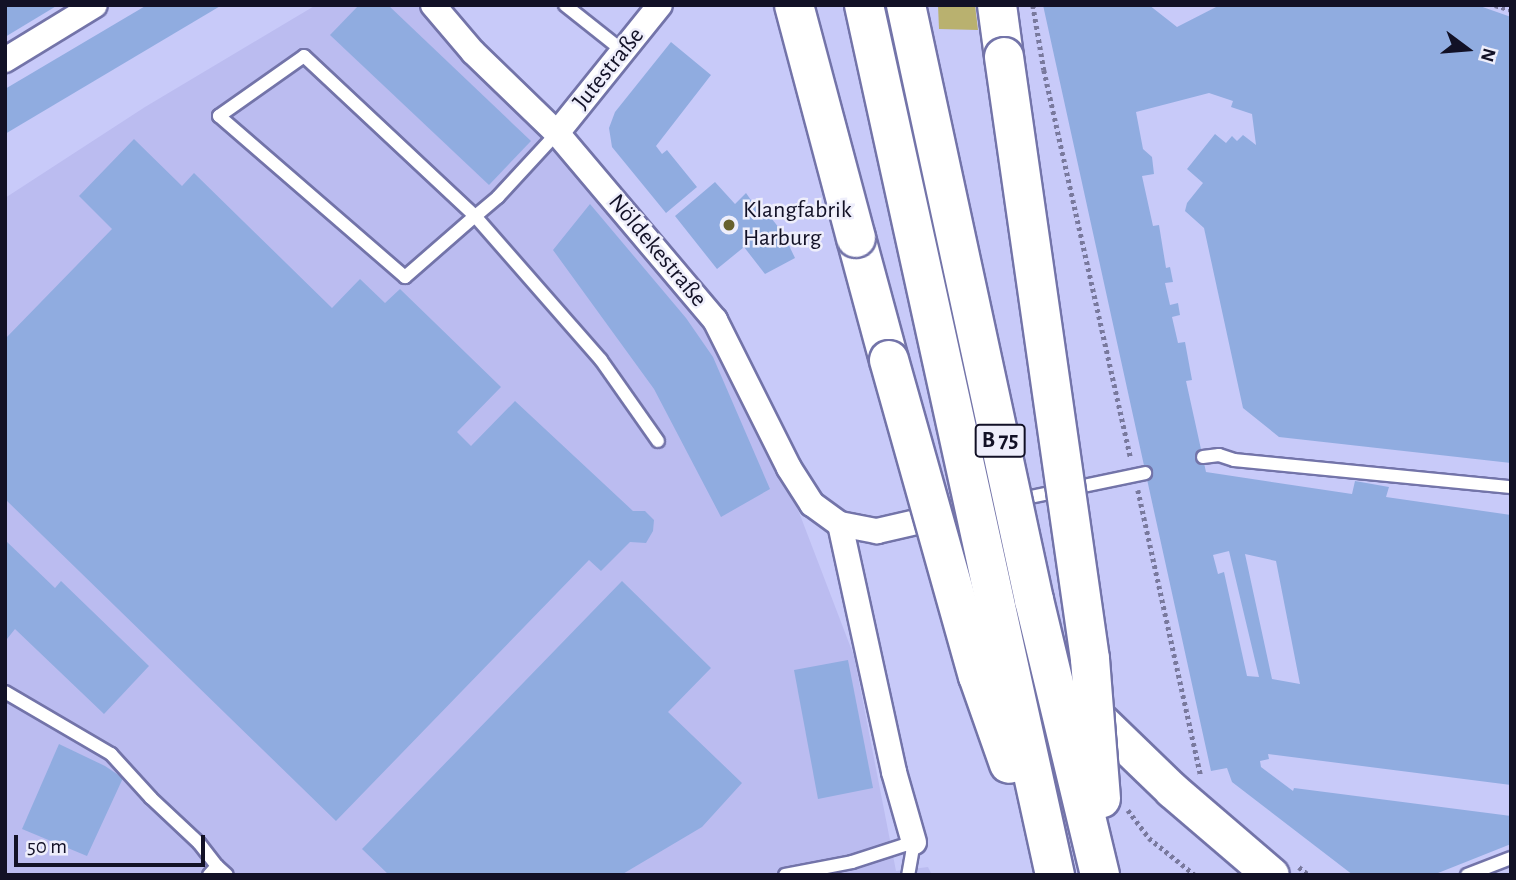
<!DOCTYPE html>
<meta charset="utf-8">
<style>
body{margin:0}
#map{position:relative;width:1516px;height:880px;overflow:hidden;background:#c8caf9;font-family:"Alegreya Sans",sans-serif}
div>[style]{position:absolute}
.built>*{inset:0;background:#bbbcf0}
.green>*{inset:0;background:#b9b16f}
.building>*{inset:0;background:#90ace0}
.path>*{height:4.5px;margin-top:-2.25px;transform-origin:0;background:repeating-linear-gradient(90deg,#79799d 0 3.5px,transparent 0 7px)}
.roads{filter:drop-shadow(2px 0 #7374a9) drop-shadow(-2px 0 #7374a9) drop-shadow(0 2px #7374a9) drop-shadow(0 -2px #7374a9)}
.lane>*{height:12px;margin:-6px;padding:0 6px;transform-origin:6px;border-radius:6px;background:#fff}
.street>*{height:24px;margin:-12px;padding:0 12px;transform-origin:12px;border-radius:12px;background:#fff}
.secondary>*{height:35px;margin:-17.5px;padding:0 17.5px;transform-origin:17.5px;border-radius:17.5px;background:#fff}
.highway>*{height:38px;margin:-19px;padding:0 19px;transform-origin:19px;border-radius:19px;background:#fff}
.bridges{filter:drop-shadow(2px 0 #7374a9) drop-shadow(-2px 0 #7374a9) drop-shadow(0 2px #7374a9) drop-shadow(0 -2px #7374a9)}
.highway-bridge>*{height:38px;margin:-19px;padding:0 19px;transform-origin:19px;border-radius:19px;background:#fff}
.dots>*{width:19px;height:19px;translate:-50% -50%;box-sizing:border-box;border:4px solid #eeeefb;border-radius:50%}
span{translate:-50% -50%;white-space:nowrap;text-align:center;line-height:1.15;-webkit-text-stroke:5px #eeeefb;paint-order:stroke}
.shield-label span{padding:2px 5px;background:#eeeefb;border:2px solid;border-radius:5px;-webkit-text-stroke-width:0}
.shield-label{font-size:23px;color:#121126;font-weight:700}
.street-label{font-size:24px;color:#121126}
.poi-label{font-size:24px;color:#121126}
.left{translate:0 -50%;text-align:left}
.frame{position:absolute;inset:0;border:7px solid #121126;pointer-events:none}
.north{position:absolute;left:1432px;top:14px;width:70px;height:70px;-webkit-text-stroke:5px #eeeefb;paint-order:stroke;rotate:106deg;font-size:19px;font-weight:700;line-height:28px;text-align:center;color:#121126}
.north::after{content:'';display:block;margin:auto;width:24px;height:32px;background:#121126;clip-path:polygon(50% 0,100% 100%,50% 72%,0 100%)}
.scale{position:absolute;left:14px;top:835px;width:191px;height:32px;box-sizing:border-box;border:4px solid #121126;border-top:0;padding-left:9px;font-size:21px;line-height:24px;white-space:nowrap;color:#121126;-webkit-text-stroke:5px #eeeefb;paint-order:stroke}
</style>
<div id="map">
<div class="built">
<i style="clip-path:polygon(316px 5px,418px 5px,526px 114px,619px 220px,708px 335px,797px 507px,854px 656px,896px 871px,928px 867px,932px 875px,5px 875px,5px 198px,145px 107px)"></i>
</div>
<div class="green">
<i style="clip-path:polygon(938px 5px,975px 5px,978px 30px,939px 29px)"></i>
</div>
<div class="building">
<i style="clip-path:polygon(5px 5px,58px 5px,5px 37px)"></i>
<i style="clip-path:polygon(147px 5px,222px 5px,5px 134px,5px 89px)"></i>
<i style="clip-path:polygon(359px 5px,388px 5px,531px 141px,489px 185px,330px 35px)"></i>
<i style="clip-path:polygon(evenodd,1043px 5px,1149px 5px,1177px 27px,1220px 5px,1477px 5px,1511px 17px,1511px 463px,1279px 437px,1243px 408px,1204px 228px,1185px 211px,1187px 203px,1203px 183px,1187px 169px,1215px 134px,1226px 143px,1232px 136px,1237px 141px,1243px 135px,1256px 145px,1252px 114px,1231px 107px,1233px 101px,1209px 93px,1136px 112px,1143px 149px,1152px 157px,1154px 174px,1142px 176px,1153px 226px,1159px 225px,1166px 268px,1170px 267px,1173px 282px,1165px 283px,1170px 305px,1178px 303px,1180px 315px,1172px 317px,1178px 343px,1185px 342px,1192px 380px,1186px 381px,1206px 472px,1352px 494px,1355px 481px,1389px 487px,1386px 497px,1511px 515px,1511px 785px,1268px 754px,1269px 759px,1260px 761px,1261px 767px,1293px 791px,1294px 788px,1511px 816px,1511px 844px,1433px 875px,1353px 875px,1232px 782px,1227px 768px,1211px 771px,1043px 5px,1229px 551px,1259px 677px,1247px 676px,1224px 572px,1218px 574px,1213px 555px,1229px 551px,1043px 5px,1245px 554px,1276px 561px,1300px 684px,1272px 679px,1245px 554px)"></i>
<i style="clip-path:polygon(671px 42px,711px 75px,656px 146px,662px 154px,667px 150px,697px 187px,666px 213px,612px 147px,609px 128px,615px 112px)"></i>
<i style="clip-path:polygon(134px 139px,182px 186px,194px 173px,332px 308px,360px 279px,385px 303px,400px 289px,501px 387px,457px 432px,471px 446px,515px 401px,633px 511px,645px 511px,654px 520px,653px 531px,646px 543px,630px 542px,601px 571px,589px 560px,336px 821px,5px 499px,5px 339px,112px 229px,79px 196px)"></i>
<i style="clip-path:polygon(715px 182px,735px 204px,746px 193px,763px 217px,768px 214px,783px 233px,795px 258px,765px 274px,744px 247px,717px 269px,675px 216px)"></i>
<i style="clip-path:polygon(590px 204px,686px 318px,713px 357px,770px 489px,721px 517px,654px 389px,553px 250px)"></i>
<i style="clip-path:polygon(5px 540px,55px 588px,61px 581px,149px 666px,104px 714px,15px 629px,7px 639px,5px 638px)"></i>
<i style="clip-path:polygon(622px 581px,711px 668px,668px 712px,742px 783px,702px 827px,621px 875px,389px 875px,362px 849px)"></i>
<i style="clip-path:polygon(848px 660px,873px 788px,818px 799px,794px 670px)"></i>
<i style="clip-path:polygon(59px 744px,105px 766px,123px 778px,87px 856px,22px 829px)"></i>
</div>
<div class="path">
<i style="left:1033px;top:5px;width:66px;rotate:80.4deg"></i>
<i style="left:1044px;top:70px;width:398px;rotate:77.4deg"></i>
<i style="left:1495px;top:5px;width:17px;rotate:17deg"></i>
<i style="left:1138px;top:490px;width:293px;rotate:77.6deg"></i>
<i style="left:1128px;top:810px;width:35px;rotate:53deg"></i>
<i style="left:1149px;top:838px;width:59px;rotate:38.8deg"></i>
<i style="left:1299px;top:867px;width:13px;rotate:39deg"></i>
</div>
<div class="roads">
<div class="lane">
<i style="left:565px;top:5px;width:74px;rotate:38.4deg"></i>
<i style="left:557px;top:133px;width:87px;rotate:132.7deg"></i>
<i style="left:498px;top:197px;width:30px;rotate:140deg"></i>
<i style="left:475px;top:216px;width:93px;rotate:138.9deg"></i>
<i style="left:405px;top:277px;width:246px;rotate:-139.1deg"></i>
<i style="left:219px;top:116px;width:104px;rotate:-35.2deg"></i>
<i style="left:304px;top:56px;width:234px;rotate:43.1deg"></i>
<i style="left:475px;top:216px;width:191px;rotate:48.8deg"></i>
<i style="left:601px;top:360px;width:99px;rotate:54.9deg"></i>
<i style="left:1203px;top:457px;width:16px;rotate:-7deg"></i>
<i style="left:1219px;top:455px;width:16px;rotate:18deg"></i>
<i style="left:1234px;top:460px;width:278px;rotate:5.6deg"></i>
<i style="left:1016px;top:500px;width:132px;rotate:-11.8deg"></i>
<i style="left:5px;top:692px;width:123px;rotate:30.3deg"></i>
<i style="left:111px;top:754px;width:59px;rotate:47.7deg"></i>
<i style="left:151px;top:798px;width:66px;rotate:43.2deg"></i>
<i style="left:199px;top:843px;width:29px;rotate:52deg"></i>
<i style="left:209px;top:875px;width:12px;rotate:-48deg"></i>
<i style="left:217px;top:866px;width:13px;rotate:42deg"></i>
<i style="left:785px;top:875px;width:68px;rotate:-11deg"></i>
<i style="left:852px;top:862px;width:65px;rotate:-17.9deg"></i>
<i style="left:914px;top:842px;width:34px;rotate:100deg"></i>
<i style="left:1467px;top:875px;width:47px;rotate:-21.1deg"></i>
</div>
<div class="street">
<i style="left:433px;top:5px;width:62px;rotate:49.6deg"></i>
<i style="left:473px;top:52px;width:117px;rotate:44deg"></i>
<i style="left:557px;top:133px;width:245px;rotate:49.8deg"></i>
<i style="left:715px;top:320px;width:165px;rotate:63.4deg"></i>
<i style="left:789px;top:468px;width:43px;rotate:57.4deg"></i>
<i style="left:812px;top:504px;width:34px;rotate:36deg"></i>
<i style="left:840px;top:524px;width:254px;rotate:77.7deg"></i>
<i style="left:894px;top:772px;width:73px;rotate:74.1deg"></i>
<i style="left:5px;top:60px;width:105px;rotate:-31.4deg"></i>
<i style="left:557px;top:133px;width:164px;rotate:-51.2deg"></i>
<i style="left:840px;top:524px;width:38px;rotate:11deg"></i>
<i style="left:877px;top:531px;width:121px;rotate:-12.9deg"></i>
</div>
<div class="secondary">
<i style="left:884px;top:5px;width:67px;rotate:79.7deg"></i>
<i style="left:896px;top:71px;width:158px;rotate:76.1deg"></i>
<i style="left:1082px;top:703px;width:125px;rotate:44deg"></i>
<i style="left:1172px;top:790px;width:130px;rotate:40.6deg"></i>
</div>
<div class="highway">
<i style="left:997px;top:5px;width:52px;rotate:82.3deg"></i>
<i style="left:856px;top:238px;width:126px;rotate:74.9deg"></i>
</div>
</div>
<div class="bridges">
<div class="highway-bridge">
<i style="left:794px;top:5px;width:241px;rotate:75.1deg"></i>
<i style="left:864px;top:5px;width:891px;rotate:77.62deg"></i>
<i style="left:906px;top:5px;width:609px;rotate:77.86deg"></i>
<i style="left:1034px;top:600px;width:283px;rotate:76.5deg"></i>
<i style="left:1004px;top:57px;width:608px;rotate:81.87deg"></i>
<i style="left:1090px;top:659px;width:140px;rotate:85.5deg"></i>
<i style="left:889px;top:360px;width:328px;rotate:74.3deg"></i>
<i style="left:978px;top:676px;width:93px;rotate:70.6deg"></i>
</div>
</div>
<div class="dots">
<i style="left:729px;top:225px;background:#67612d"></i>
</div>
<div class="shield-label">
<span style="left:1000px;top:441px">B 75</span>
</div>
<div class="street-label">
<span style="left:609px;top:69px;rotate:-51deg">Jutestraße</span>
<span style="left:657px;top:251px;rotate:50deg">Nöldekestraße</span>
</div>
<div class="poi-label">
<span class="left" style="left:743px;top:225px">Klangfabrik<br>Harburg</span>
</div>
<div class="frame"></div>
<div class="north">N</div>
<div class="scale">50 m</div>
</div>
